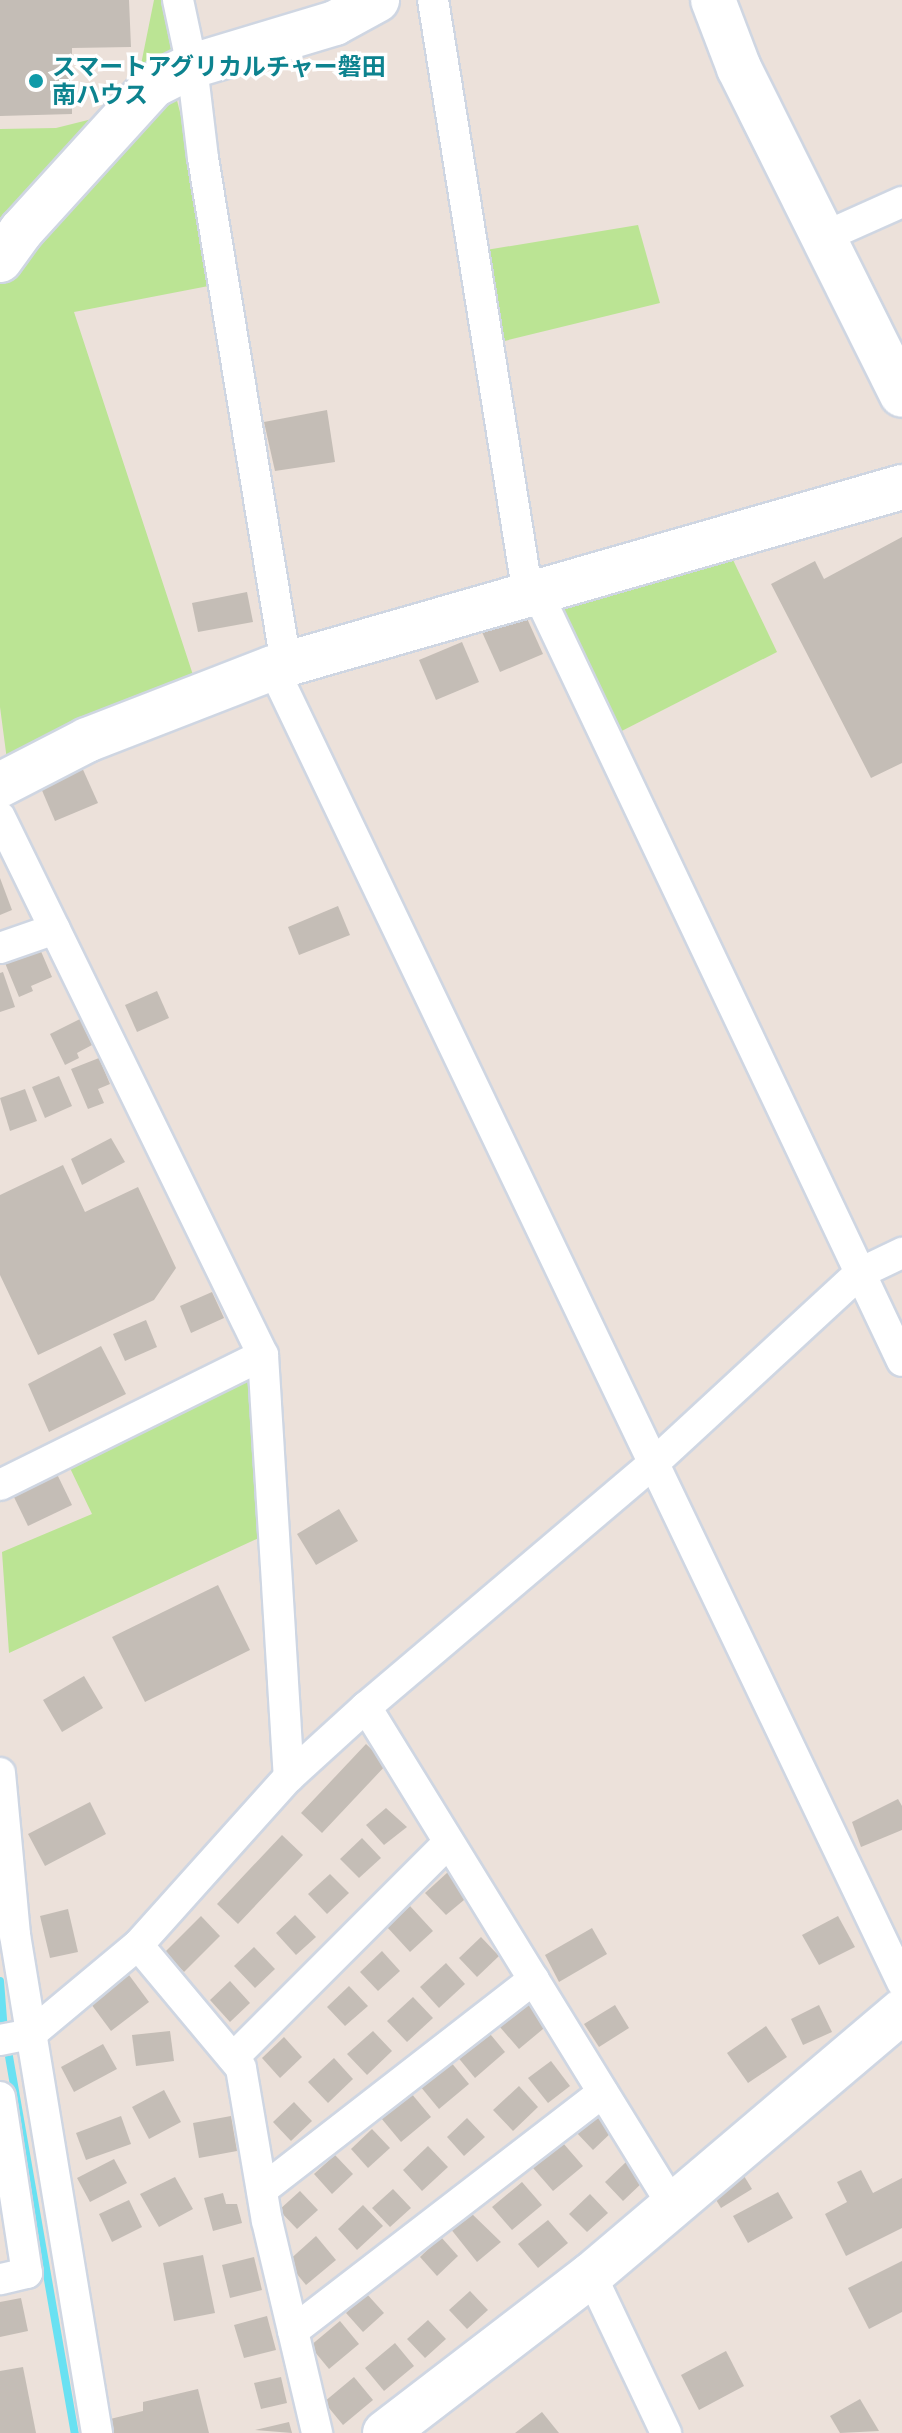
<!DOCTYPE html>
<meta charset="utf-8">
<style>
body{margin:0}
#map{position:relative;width:902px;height:2433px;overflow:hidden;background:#ece1da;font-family:Ubuntu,"Noto Sans JP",sans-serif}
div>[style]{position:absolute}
.green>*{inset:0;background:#bbe494}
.stream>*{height:8px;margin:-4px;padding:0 4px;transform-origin:4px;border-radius:4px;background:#69e1f2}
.building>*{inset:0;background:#c4bdb6}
.roads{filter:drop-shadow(2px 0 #cfd6e2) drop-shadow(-2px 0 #cfd6e2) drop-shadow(0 2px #cfd6e2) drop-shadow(0 -2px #cfd6e2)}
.street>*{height:30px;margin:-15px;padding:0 15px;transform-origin:15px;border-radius:15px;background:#fff}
.secondary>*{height:44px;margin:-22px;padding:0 22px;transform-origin:22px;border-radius:22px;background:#fff}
.dots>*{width:22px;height:22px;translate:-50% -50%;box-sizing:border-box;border:4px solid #fff;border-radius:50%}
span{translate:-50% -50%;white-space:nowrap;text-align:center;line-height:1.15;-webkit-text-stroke:7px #fff;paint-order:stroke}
.culture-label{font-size:24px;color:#0d838f;font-weight:700}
.left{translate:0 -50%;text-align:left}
</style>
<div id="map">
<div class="green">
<i style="clip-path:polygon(154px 0,180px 0,172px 81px,224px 283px,74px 312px,193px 675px,7px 760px,0 707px,0 129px,56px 128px,132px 109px)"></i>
<i style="clip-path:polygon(638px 225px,660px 303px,488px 345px,486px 250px)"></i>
<i style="clip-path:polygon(723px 539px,777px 652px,606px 739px,537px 592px)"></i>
<i style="clip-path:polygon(250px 1380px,261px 1537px,9px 1653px,2px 1552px,92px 1514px,69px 1466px)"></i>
</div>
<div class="stream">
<i style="left:0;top:1981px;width:51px;rotate:85.5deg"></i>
<i style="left:7px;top:2045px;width:394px;rotate:80.1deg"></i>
</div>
<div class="building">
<i style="clip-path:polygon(0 0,129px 0,131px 47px,72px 48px,72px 114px,0 116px)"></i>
<i style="clip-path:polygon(327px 410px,335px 462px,275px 471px,264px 422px)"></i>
<i style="clip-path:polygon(902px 537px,902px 763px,871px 778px,771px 584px,815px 561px,824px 579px)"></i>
<i style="clip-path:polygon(247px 592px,253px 622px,198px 632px,192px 603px)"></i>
<i style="clip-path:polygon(525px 614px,543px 654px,500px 672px,482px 632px)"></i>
<i style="clip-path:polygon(462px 642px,479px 682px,436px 700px,419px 660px)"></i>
<i style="clip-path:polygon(80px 763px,98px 803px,55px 821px,38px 781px)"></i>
<i style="clip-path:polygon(0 878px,12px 910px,0 915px)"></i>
<i style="clip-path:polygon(338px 906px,350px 935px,299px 955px,288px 927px)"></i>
<i style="clip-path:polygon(40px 949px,52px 977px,31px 986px,33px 991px,19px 997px,5px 963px)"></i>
<i style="clip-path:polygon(3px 972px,15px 1007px,0 1012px,0 973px)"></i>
<i style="clip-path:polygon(157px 991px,169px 1018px,137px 1032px,125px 1005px)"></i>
<i style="clip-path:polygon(80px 1019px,92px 1045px,77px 1053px,79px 1058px,65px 1065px,50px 1034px)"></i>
<i style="clip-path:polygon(99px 1058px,110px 1084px,98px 1089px,104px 1103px,88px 1109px,71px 1069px)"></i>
<i style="clip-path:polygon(59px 1076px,72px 1106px,45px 1118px,32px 1087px)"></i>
<i style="clip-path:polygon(25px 1089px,37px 1121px,10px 1131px,0 1098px)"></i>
<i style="clip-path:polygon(111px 1138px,125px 1162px,82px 1185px,71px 1159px)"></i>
<i style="clip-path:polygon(63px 1165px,85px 1212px,138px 1187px,176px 1268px,154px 1300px,38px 1355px,0 1275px,0 1195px)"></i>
<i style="clip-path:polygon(212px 1292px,224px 1318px,191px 1333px,180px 1306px)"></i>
<i style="clip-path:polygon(146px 1320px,157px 1347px,125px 1361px,113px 1334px)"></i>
<i style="clip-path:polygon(101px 1346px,126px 1394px,49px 1432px,28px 1384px)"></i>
<i style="clip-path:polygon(56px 1472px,72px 1505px,28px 1526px,12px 1493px)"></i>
<i style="clip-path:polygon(339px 1509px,358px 1541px,316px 1565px,297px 1534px)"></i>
<i style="clip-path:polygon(218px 1585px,250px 1650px,145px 1702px,112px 1637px)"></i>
<i style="clip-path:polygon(84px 1676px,103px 1708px,62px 1732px,43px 1700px)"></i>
<i style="clip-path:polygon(366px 1744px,387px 1764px,322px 1833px,301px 1813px)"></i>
<i style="clip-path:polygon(898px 1799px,902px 1806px,902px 1830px,861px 1847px,852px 1822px)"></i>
<i style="clip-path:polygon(90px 1802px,106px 1834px,45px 1866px,28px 1834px)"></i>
<i style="clip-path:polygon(386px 1808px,407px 1827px,384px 1845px,366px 1825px)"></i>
<i style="clip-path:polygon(282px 1835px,303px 1855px,238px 1924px,217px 1904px)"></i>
<i style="clip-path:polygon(362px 1838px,381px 1858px,359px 1878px,340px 1859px)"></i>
<i style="clip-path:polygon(448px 1872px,470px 1895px,446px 1915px,425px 1893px)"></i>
<i style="clip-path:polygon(330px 1874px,349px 1893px,327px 1914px,308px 1894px)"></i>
<i style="clip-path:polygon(410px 1906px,433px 1931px,410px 1952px,387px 1927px)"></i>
<i style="clip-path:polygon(68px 1909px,78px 1952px,50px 1958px,40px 1916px)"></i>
<i style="clip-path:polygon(295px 1915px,316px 1937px,296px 1955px,276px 1933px)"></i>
<i style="clip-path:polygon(201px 1916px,220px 1936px,184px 1972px,165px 1952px)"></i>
<i style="clip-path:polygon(838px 1916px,855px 1947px,819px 1965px,802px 1935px)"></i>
<i style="clip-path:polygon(592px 1928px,607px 1954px,559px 1982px,545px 1955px)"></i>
<i style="clip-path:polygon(481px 1937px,499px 1956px,477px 1977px,459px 1958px)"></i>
<i style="clip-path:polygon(254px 1947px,275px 1969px,255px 1988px,234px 1966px)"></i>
<i style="clip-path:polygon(382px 1951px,400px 1971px,378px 1991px,360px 1972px)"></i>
<i style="clip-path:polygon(446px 1963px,465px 1984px,439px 2008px,420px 1987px)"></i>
<i style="clip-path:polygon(129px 1975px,149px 2002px,111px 2031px,91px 2004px)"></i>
<i style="clip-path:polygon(230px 1981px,250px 2003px,230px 2022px,210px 2000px)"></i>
<i style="clip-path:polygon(349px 1986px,368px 2006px,345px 2026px,327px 2007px)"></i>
<i style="clip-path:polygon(413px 1997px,433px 2018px,407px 2042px,387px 2021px)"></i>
<i style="clip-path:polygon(529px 2001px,549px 2024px,519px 2049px,499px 2026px)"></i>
<i style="clip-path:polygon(615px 2005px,629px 2028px,599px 2047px,584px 2024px)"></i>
<i style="clip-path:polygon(819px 2005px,832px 2032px,803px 2045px,791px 2019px)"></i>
<i style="clip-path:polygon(766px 2026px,787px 2057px,748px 2083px,727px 2053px)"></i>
<i style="clip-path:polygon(486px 2029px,505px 2052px,475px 2078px,456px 2055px)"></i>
<i style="clip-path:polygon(170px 2031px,174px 2061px,136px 2066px,132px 2035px)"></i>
<i style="clip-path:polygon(373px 2031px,392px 2051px,367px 2075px,347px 2054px)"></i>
<i style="clip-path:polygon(284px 2037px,302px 2057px,280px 2078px,262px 2058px)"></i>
<i style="clip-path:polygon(103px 2044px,117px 2069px,74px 2092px,61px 2067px)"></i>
<i style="clip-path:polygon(334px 2058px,353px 2079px,328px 2103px,308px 2082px)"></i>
<i style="clip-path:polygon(450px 2061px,469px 2084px,439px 2109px,420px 2086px)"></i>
<i style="clip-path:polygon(551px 2061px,570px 2086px,548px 2103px,528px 2078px)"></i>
<i style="clip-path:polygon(519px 2086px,538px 2107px,513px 2131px,493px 2110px)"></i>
<i style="clip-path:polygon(164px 2090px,181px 2122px,149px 2139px,132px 2107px)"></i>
<i style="clip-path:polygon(411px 2093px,431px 2117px,401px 2142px,381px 2118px)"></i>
<i style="clip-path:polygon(294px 2102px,312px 2121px,291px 2141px,273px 2122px)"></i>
<i style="clip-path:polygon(596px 2112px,614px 2130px,593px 2150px,575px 2131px)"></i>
<i style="clip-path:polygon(121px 2116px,131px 2144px,86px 2160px,76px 2133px)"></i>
<i style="clip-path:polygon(231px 2116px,237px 2151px,199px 2158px,193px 2123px)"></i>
<i style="clip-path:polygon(467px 2118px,485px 2137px,464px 2156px,447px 2137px)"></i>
<i style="clip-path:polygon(372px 2129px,390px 2148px,368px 2168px,351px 2149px)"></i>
<i style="clip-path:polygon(563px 2143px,583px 2166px,553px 2191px,533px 2168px)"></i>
<i style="clip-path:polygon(428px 2146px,448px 2167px,422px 2191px,403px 2170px)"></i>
<i style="clip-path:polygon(335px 2155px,353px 2174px,332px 2194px,314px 2174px)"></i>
<i style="clip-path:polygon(114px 2159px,127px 2183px,90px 2202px,77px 2178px)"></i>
<i style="clip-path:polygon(626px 2162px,644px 2181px,623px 2201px,605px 2182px)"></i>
<i style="clip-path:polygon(861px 2170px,873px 2193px,902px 2178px,902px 2228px,846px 2256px,825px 2214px,847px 2202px,837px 2182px)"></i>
<i style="clip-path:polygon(741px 2171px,752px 2189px,721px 2208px,710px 2190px)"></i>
<i style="clip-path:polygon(175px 2177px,193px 2209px,159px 2227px,140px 2194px)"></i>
<i style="clip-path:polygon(522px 2182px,542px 2205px,512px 2230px,492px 2207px)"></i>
<i style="clip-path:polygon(393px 2189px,411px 2208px,390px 2227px,372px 2208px)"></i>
<i style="clip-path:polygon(300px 2191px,318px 2210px,297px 2229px,279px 2210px)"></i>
<i style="clip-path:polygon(778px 2192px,793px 2218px,748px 2243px,733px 2216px)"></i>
<i style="clip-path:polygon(223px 2193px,226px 2204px,237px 2204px,242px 2223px,213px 2231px,204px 2198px)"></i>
<i style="clip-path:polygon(590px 2194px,608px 2213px,587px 2232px,569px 2214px)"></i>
<i style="clip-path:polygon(129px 2200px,142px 2227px,112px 2242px,99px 2214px)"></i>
<i style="clip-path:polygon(363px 2205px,383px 2226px,357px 2250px,338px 2229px)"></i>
<i style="clip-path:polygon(470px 2212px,501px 2242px,477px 2262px,450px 2228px)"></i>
<i style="clip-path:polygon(548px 2220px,568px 2243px,538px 2268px,518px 2244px)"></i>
<i style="clip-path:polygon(316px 2236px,336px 2260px,306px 2285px,287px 2262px)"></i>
<i style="clip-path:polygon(441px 2237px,458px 2256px,437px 2276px,420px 2257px)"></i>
<i style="clip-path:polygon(203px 2255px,215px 2313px,174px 2321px,163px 2263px)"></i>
<i style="clip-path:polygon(254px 2257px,262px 2290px,230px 2298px,222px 2265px)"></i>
<i style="clip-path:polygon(902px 2261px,902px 2312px,869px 2329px,848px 2288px)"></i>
<i style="clip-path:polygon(470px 2291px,488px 2310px,467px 2329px,449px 2310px)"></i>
<i style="clip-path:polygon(366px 2293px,384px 2313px,363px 2332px,346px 2313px)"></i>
<i style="clip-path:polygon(21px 2298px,28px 2331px,0 2337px,0 2302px)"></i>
<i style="clip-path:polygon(267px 2316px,276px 2350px,244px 2358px,234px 2325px)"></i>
<i style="clip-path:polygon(428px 2320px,446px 2339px,425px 2358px,407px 2339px)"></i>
<i style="clip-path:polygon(340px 2321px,359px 2344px,329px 2369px,310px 2346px)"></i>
<i style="clip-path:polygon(395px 2343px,414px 2366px,384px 2391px,365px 2368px)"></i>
<i style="clip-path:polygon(726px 2351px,744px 2386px,699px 2410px,681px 2375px)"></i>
<i style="clip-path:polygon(23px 2367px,36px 2433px,0 2433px,0 2371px)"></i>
<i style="clip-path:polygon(281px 2377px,287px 2403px,261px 2409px,254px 2383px)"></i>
<i style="clip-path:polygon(354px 2377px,373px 2400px,343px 2425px,324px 2402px)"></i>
<i style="clip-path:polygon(198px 2389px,209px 2433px,110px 2433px,106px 2420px,143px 2411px,143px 2402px)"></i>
<i style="clip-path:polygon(860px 2399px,879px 2431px,840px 2433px,830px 2416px)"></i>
<i style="clip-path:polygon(542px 2412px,559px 2433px,515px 2433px)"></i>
<i style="clip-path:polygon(289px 2422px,292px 2433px,255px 2430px)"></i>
</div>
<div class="roads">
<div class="street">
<i style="left:178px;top:0;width:67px;rotate:78deg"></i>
<i style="left:192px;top:66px;width:93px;rotate:83.2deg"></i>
<i style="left:203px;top:158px;width:513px;rotate:80.68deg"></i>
<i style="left:433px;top:0;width:603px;rotate:80.93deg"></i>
<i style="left:826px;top:236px;width:83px;rotate:-24.1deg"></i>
<i style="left:537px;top:592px;width:851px;rotate:64.61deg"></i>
<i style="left:273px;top:668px;width:1457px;rotate:64.42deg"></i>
<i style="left:0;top:817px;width:599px;rotate:63.95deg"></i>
<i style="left:263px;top:1355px;width:423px;rotate:86.5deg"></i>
<i style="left:0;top:948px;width:58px;rotate:-19.1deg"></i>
<i style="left:0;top:1485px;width:293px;rotate:-26.3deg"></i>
<i style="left:366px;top:1707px;width:586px;rotate:58.4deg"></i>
<i style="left:0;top:1773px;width:163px;rotate:84.7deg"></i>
<i style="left:15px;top:1935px;width:505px;rotate:80.65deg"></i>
<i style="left:138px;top:1945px;width:160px;rotate:50.1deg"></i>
<i style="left:241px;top:2068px;width:155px;rotate:80.4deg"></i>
<i style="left:267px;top:2221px;width:218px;rotate:76.7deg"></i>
<i style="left:0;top:2040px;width:32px;rotate:-11deg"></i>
<i style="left:31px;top:2034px;width:139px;rotate:-39.8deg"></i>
<i style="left:138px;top:1945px;width:226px;rotate:-48.1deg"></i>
<i style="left:289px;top:1777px;width:104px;rotate:-42.3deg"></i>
<i style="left:366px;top:1707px;width:379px;rotate:-40.3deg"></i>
<i style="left:655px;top:1462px;width:279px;rotate:-42.7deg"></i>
<i style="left:860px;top:1273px;width:47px;rotate:-25.5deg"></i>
<i style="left:233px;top:2058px;width:305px;rotate:-45deg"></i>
<i style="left:0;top:2097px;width:178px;rotate:81.3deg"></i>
<i style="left:27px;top:2273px;width:28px;rotate:167deg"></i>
<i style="left:262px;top:2190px;width:344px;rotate:-37.8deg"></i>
<i style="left:591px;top:2275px;width:175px;rotate:64.6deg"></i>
<i style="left:293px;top:2331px;width:391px;rotate:-37.6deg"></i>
</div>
<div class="secondary">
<i style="left:713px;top:0;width:73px;rotate:69.1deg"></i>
<i style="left:739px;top:68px;width:365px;rotate:63.5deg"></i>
<i style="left:0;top:260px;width:36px;rotate:-54deg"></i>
<i style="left:21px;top:231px;width:197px;rotate:-47.7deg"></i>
<i style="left:154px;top:85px;width:42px;rotate:-26.6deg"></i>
<i style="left:192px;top:66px;width:149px;rotate:-16.7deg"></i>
<i style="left:335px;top:23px;width:48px;rotate:-28.7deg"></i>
<i style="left:0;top:785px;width:98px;rotate:-27.3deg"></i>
<i style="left:87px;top:740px;width:199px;rotate:-21.2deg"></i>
<i style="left:273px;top:668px;width:655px;rotate:-16.05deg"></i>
<i style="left:385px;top:2433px;width:260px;rotate:-37.5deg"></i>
<i style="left:591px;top:2275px;width:408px;rotate:-40.3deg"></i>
</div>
</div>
<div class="dots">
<i style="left:36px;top:81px;background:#0f9aa8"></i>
</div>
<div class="culture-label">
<span class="left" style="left:52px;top:81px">スマートアグリカルチャー磐田<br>南ハウス</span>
</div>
</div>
